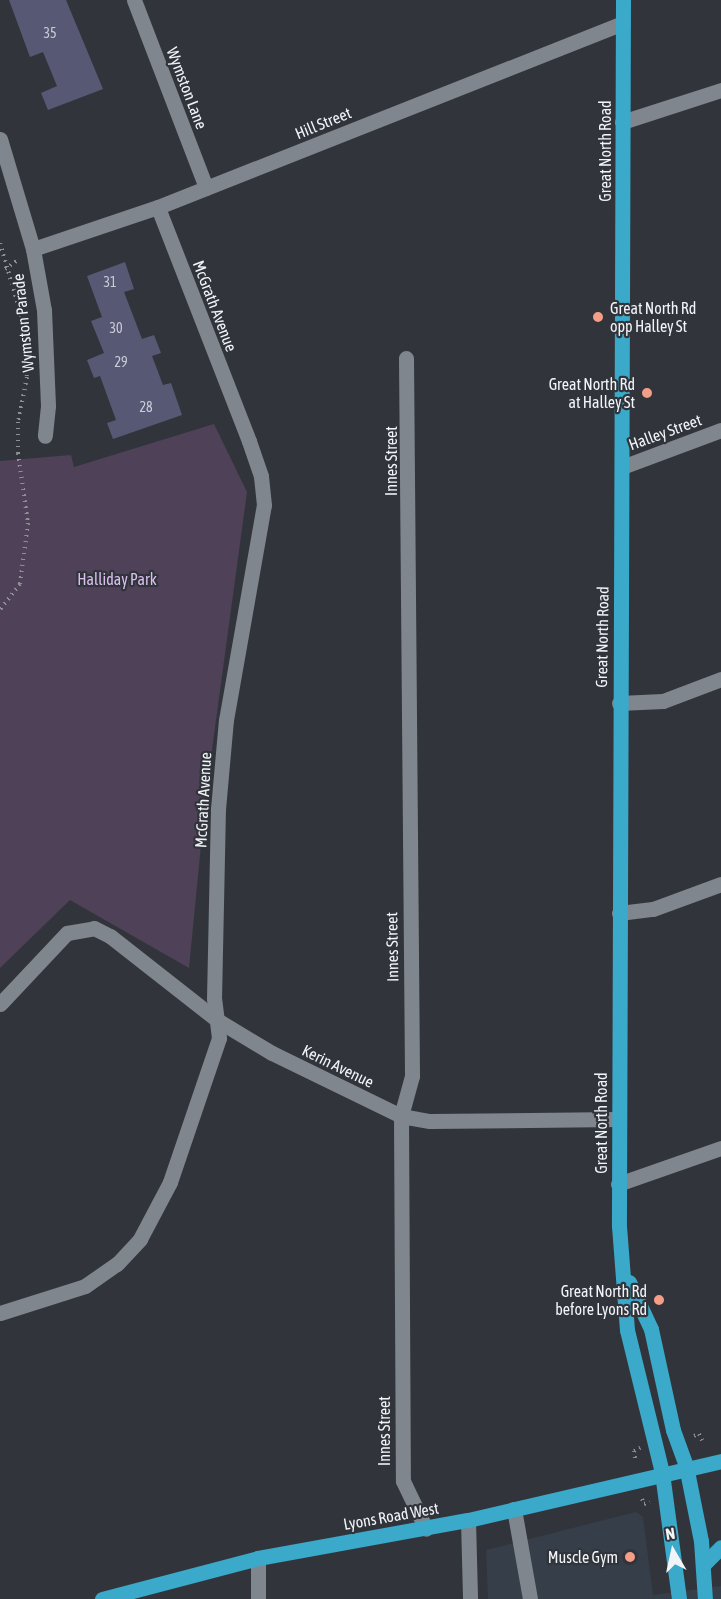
<!DOCTYPE html>
<style>
body{margin:0}
#map{position:relative;width:721px;height:1599px;overflow:hidden;background:#31353b;font-family:"Asap Condensed",sans-serif}
div>[style]{position:absolute}
.built>*{inset:0;background:#353e49}
.green>*{inset:0;background:#4e4158}
.building>*{inset:0;background:#575874}
.path>*{height:4px;margin-top:-2px;transform-origin:0;background:repeating-linear-gradient(90deg,#8d9196 0 1.5px,transparent 0 6px)}
.minor>*{height:15px;margin:-7.5px;padding:0 7.5px;transform-origin:7.5px;border-radius:7.5px;background:#80868d}
.major>*{height:15px;margin:-7.5px;padding:0 7.5px;transform-origin:7.5px;border-radius:7.5px;background:#3aa9ca}
.dots>*{width:16px;height:16px;translate:-50% -50%;box-sizing:border-box;border:3px solid #31353b;border-radius:50%}
span{translate:-50% -50%;white-space:nowrap;text-align:center;line-height:1.15;-webkit-text-stroke:4.5px #31353b;paint-order:stroke}
.number-label{font-size:14px;color:#cacdd7}
.number-label span{-webkit-text-stroke-width:0}
.street-label{font-size:16px;color:#f1f4f8}
.poi-label{font-size:16px;color:#f1f4f8}
.left{translate:0 -50%;text-align:left}
.right{translate:-100% -50%;text-align:right}
.park-label{font-size:16px;color:#dbbff1}
.north{position:absolute;left:643px;top:1521px;width:60px;height:60px;-webkit-text-stroke:4px #31353b;paint-order:stroke;rotate:351deg;font-size:16px;font-weight:700;line-height:24px;text-align:center;color:#f1f4f8}
.north::after{content:'';display:block;margin:auto;width:21px;height:27px;background:#f1f4f8;clip-path:polygon(50% 0,100% 100%,50% 72%,0 100%)}
</style>
<div id="map">
<div class="built">
<i style="clip-path:polygon(636px 1512px,643px 1517px,653px 1595px,721px 1586px,721px 1599px,488px 1599px,486px 1550px)"></i>
</div>
<div class="green">
<i style="clip-path:polygon(214px 424px,247px 492px,206px 794px,189px 968px,70px 900px,0 968px,0 461px,71px 455px,74px 467px)"></i>
</div>
<div class="building">
<i style="clip-path:polygon(9px 0,66px 0,103px 89px,48px 110px,41px 93px,57px 86px,43px 52px,30px 57px)"></i>
<i style="clip-path:polygon(125px 262px,134px 289px,124px 292px,142px 339px,154px 335px,161px 353px,152px 356px,163px 385px,171px 383px,182px 415px,113px 439px,107px 423px,116px 420px,100px 376px,94px 378px,87px 360px,104px 353px,91px 321px,102px 317px,87px 276px)"></i>
</div>
<div class="path">
<i style="left:0;top:243px;width:75px;rotate:73.7deg"></i>
<i style="left:21px;top:315px;width:62px;rotate:84.5deg"></i>
<i style="left:27px;top:377px;width:46px;rotate:101.3deg"></i>
<i style="left:18px;top:422px;width:31px;rotate:90deg"></i>
<i style="left:18px;top:453px;width:71px;rotate:81.9deg"></i>
<i style="left:28px;top:523px;width:62px;rotate:97.5deg"></i>
<i style="left:20px;top:584px;width:33px;rotate:128deg"></i>
<i style="left:5px;top:269px;width:16px;rotate:-35deg"></i>
<i style="left:694px;top:1436px;width:5px;rotate:-22deg"></i>
<i style="left:699px;top:1434px;width:7px;rotate:63deg"></i>
<i style="left:635px;top:1458px;width:7px;rotate:-98deg"></i>
<i style="left:634px;top:1451px;width:7px;rotate:-27deg"></i>
<i style="left:642px;top:1499px;width:5px;rotate:68deg"></i>
<i style="left:644px;top:1504px;width:6px;rotate:-18deg"></i>
</div>
<div class="minor">
<i style="left:134px;top:0;width:201px;rotate:69deg"></i>
<i style="left:622px;top:122px;width:104px;rotate:-17.9deg"></i>
<i style="left:0;top:139px;width:115px;rotate:73.3deg"></i>
<i style="left:33px;top:249px;width:62px;rotate:79.8deg"></i>
<i style="left:44px;top:310px;width:96px;rotate:87.6deg"></i>
<i style="left:48px;top:406px;width:30px;rotate:96deg"></i>
<i style="left:33px;top:249px;width:132px;rotate:-18.6deg"></i>
<i style="left:158px;top:207px;width:500px;rotate:-21.59deg"></i>
<i style="left:406px;top:358px;width:718px;rotate:89.52deg"></i>
<i style="left:412px;top:1076px;width:41px;rotate:105.4deg"></i>
<i style="left:401px;top:1116px;width:365px;rotate:89.7deg"></i>
<i style="left:403px;top:1481px;width:53px;rotate:64.4deg"></i>
<i style="left:622px;top:467px;width:106px;rotate:-20.5deg"></i>
<i style="left:619px;top:703px;width:44px;rotate:-2.6deg"></i>
<i style="left:663px;top:701px;width:62px;rotate:-20.8deg"></i>
<i style="left:619px;top:913px;width:34px;rotate:-7deg"></i>
<i style="left:653px;top:909px;width:72px;rotate:-20.2deg"></i>
<i style="left:0;top:1004px;width:98px;rotate:-46.7deg"></i>
<i style="left:67px;top:933px;width:27px;rotate:-10deg"></i>
<i style="left:94px;top:928px;width:18px;rotate:27deg"></i>
<i style="left:110px;top:936px;width:136px;rotate:38.1deg"></i>
<i style="left:217px;top:1020px;width:64px;rotate:31deg"></i>
<i style="left:272px;top:1053px;width:144px;rotate:26deg"></i>
<i style="left:401px;top:1116px;width:29px;rotate:10deg"></i>
<i style="left:430px;top:1121px;width:189px;rotate:-0.6deg"></i>
<i style="left:618px;top:1184px;width:109px;rotate:-19.3deg"></i>
<i style="left:0;top:1313px;width:89px;rotate:-17.6deg"></i>
<i style="left:85px;top:1286px;width:39px;rotate:-35deg"></i>
<i style="left:117px;top:1264px;width:34px;rotate:-47deg"></i>
<i style="left:140px;top:1239px;width:64px;rotate:-62.2deg"></i>
<i style="left:170px;top:1182px;width:152px;rotate:-71.2deg"></i>
<i style="left:219px;top:1038px;width:39px;rotate:-97deg"></i>
<i style="left:214px;top:999px;width:190px;rotate:-88.8deg"></i>
<i style="left:218px;top:809px;width:89px;rotate:-84.9deg"></i>
<i style="left:226px;top:720px;width:218px;rotate:-80deg"></i>
<i style="left:264px;top:505px;width:29px;rotate:-96deg"></i>
<i style="left:261px;top:476px;width:37px;rotate:-109deg"></i>
<i style="left:249px;top:441px;width:251px;rotate:-111.3deg"></i>
<i style="left:514px;top:1509px;width:91px;rotate:79.9deg"></i>
<i style="left:468px;top:1520px;width:79px;rotate:88.5deg"></i>
<i style="left:258px;top:1599px;width:41px;rotate:-90deg"></i>
</div>
<div class="major">
<i style="left:623px;top:0;width:1226px;rotate:90.19deg"></i>
<i style="left:619px;top:1226px;width:104px;rotate:85.6deg"></i>
<i style="left:627px;top:1330px;width:147px;rotate:76.2deg"></i>
<i style="left:662px;top:1473px;width:127px;rotate:82.3deg"></i>
<i style="left:629px;top:1282px;width:52px;rotate:64.9deg"></i>
<i style="left:651px;top:1329px;width:103px;rotate:77.7deg"></i>
<i style="left:673px;top:1430px;width:38px;rotate:70deg"></i>
<i style="left:686px;top:1466px;width:76px;rotate:78.7deg"></i>
<i style="left:701px;top:1541px;width:58px;rotate:86.1deg"></i>
<i style="left:703px;top:1565px;width:25px;rotate:-45deg"></i>
<i style="left:102px;top:1599px;width:161px;rotate:-14.7deg"></i>
<i style="left:258px;top:1558px;width:213px;rotate:-10.3deg"></i>
<i style="left:468px;top:1520px;width:260px;rotate:-13.1deg"></i>
</div>
<div class="dots">
<i style="left:598px;top:317px;background:#f49e88"></i>
<i style="left:647px;top:393px;background:#f49e88"></i>
<i style="left:659px;top:1300px;background:#f49e88"></i>
<i style="left:630px;top:1557px;background:#f49e88"></i>
</div>
<div class="number-label">
<span style="left:50px;top:33px">35</span>
<span style="left:110px;top:282px">31</span>
<span style="left:116px;top:328px">30</span>
<span style="left:121px;top:362px">29</span>
<span style="left:146px;top:407px">28</span>
</div>
<div class="street-label">
<span style="left:187px;top:88px;rotate:69deg">Wymston Lane</span>
<span style="left:323px;top:123px;rotate:-22deg">Hill Street</span>
<span style="left:605px;top:151px;rotate:-90deg">Great North Road</span>
<span style="left:215px;top:306px;rotate:69deg">McGrath Avenue</span>
<span style="left:23px;top:323px;rotate:-96deg">Wymston Parade</span>
<span style="left:665px;top:432px;rotate:-20deg">Halley Street</span>
<span style="left:391px;top:461px;rotate:-90deg">Innes Street</span>
<span style="left:602px;top:637px;rotate:-89deg">Great North Road</span>
<span style="left:203px;top:800px;rotate:-87deg">McGrath Avenue</span>
<span style="left:392px;top:947px;rotate:-91deg">Innes Street</span>
<span style="left:338px;top:1066px;rotate:26deg">Kerin Avenue</span>
<span style="left:601px;top:1123px;rotate:-90deg">Great North Road</span>
<span style="left:384px;top:1431px;rotate:-90deg">Innes Street</span>
<span style="left:391px;top:1516px;rotate:-10deg">Lyons Road West</span>
</div>
<div class="poi-label">
<span class="left" style="left:610px;top:317px">Great North Rd<br>opp Halley St</span>
<span class="right" style="left:635px;top:393px">Great North Rd<br>at Halley St</span>
<span class="right" style="left:647px;top:1300px">Great North Rd<br>before Lyons Rd</span>
<span class="right" style="left:618px;top:1557px">Muscle Gym</span>
</div>
<div class="park-label">
<span style="left:117px;top:579px">Halliday Park</span>
</div>
<div class="north">N</div>
</div>
